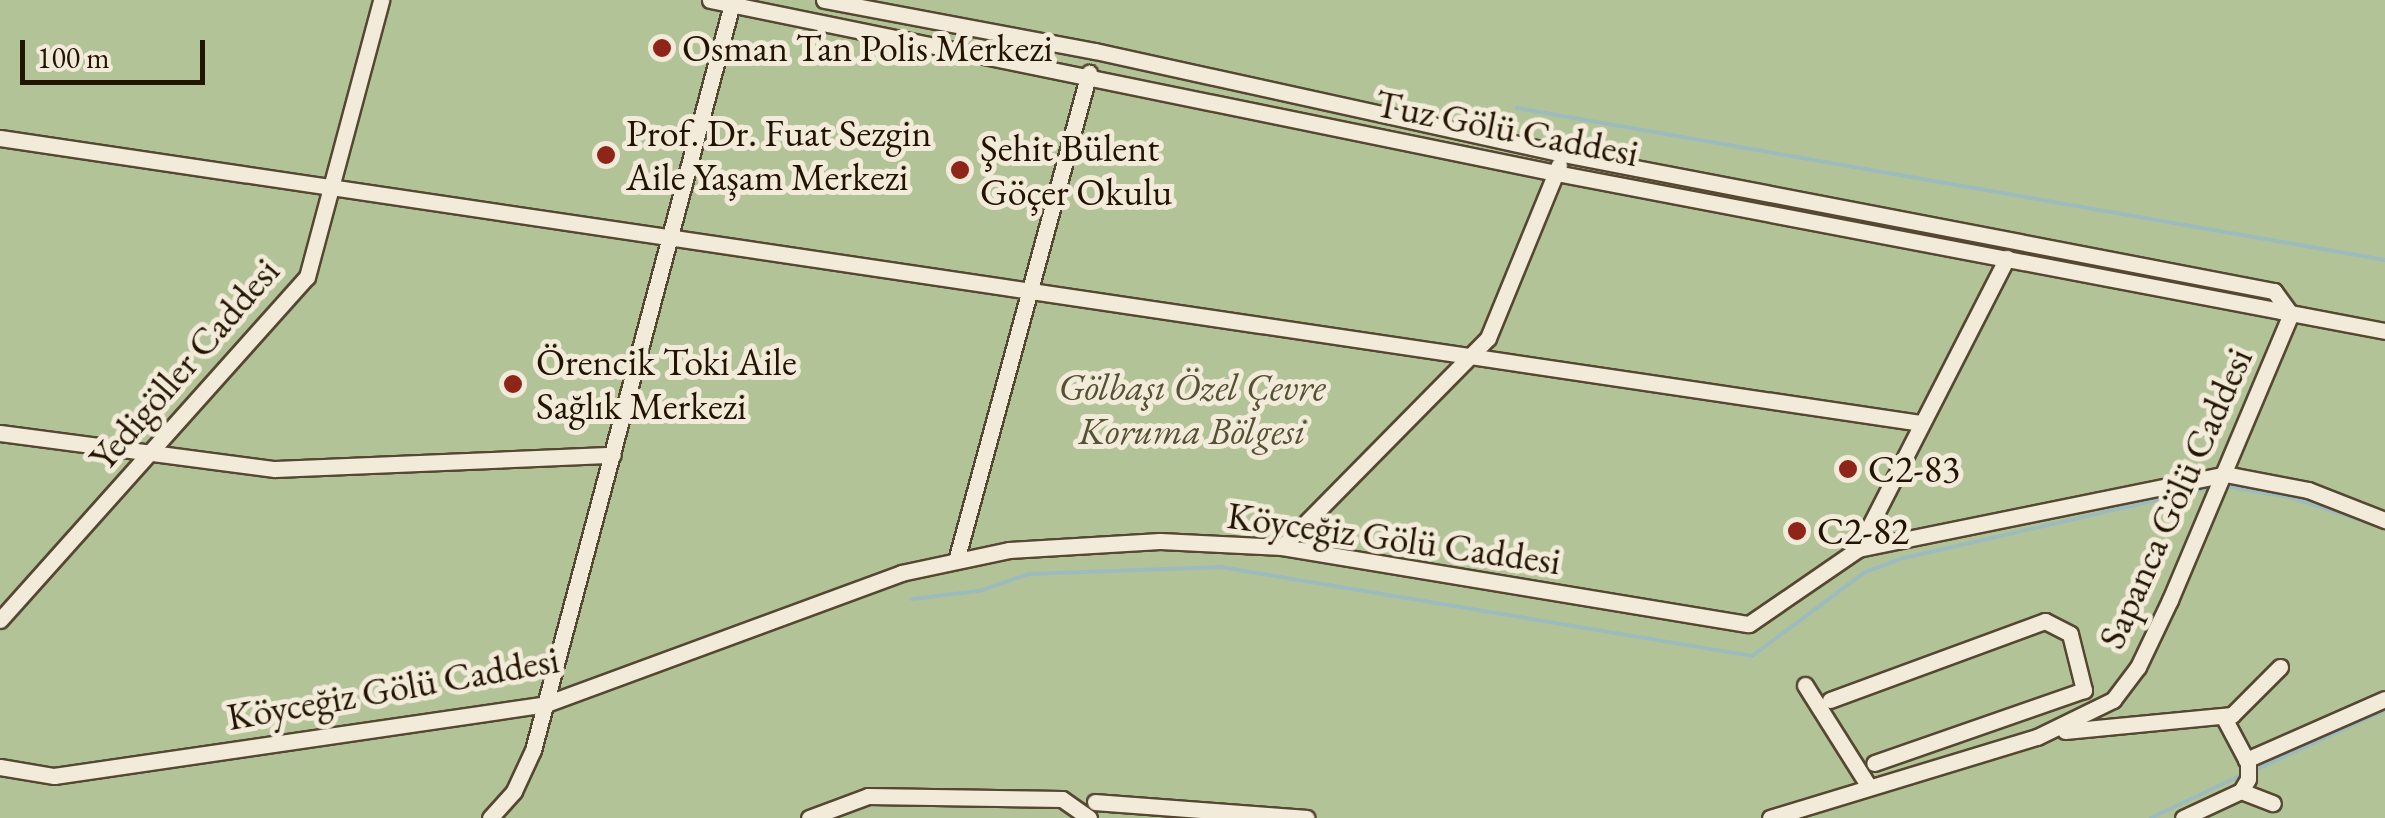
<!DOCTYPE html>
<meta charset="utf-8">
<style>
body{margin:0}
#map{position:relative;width:2385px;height:818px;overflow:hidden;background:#ece0c5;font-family:"EB Garamond",serif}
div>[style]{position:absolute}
.green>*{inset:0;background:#b3c398}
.stream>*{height:4px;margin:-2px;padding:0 2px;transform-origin:2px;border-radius:2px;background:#9cbbbd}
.roads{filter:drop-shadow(2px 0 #554731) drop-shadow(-2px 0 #554731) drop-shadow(0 2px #554731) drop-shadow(0 -2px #554731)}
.minor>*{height:15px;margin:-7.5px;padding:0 7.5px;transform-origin:7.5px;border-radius:7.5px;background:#f3ebd9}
.dots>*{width:28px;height:28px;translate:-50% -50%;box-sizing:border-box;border:5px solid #f3ebd9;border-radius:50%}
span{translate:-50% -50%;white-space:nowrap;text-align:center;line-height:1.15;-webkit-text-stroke:10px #f3ebd9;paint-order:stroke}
.poi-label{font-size:38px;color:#231400}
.left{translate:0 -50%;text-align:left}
.street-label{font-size:38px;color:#231400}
.park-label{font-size:38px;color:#555135;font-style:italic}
.scale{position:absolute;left:20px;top:40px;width:185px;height:45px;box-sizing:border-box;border:5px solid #231400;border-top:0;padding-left:12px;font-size:30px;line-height:35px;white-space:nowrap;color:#231400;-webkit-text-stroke:8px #f3ebd9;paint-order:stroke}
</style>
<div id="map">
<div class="green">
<i style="clip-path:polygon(0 0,2385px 0,2385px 818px,0 818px)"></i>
</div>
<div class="stream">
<i style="left:1517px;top:108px;width:881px;rotate:9.93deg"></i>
<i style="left:2222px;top:486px;width:68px;rotate:9.3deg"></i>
<i style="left:2289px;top:497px;width:101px;rotate:17.9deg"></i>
<i style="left:912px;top:599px;width:67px;rotate:-6.8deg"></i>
<i style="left:979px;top:591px;width:53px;rotate:-18.8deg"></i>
<i style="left:1029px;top:574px;width:192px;rotate:-2.1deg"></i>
<i style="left:1221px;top:567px;width:538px;rotate:9.51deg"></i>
<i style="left:1752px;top:656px;width:141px;rotate:-36.6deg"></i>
<i style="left:1865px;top:572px;width:41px;rotate:-19.7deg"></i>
<i style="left:1904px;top:558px;width:317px;rotate:-12.9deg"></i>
<i style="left:2255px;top:770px;width:143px;rotate:-24.8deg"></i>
<i style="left:2151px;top:818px;width:100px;rotate:-25.5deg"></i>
</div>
<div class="roads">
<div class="minor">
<i style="left:710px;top:0;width:864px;rotate:11.56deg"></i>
<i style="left:1556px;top:173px;width:844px;rotate:10.79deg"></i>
<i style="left:824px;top:0;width:276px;rotate:10.7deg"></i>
<i style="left:1095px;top:51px;width:479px;rotate:12.4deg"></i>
<i style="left:1563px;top:154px;width:724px;rotate:10.91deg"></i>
<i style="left:2274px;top:291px;width:29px;rotate:54deg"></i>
<i style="left:0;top:138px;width:1941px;rotate:8.44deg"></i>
<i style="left:0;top:433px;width:277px;rotate:7.5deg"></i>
<i style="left:275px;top:469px;width:338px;rotate:-2.4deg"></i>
<i style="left:1282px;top:547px;width:293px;rotate:-45.4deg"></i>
<i style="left:1488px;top:338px;width:187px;rotate:-67.7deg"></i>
<i style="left:1858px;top:549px;width:375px;rotate:-11.5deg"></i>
<i style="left:2225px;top:474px;width:85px;rotate:10.9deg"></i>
<i style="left:2308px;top:490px;width:83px;rotate:21.3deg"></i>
<i style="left:957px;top:557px;width:502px;rotate:-74.74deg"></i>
<i style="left:0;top:620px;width:460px;rotate:-48.2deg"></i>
<i style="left:307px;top:277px;width:287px;rotate:-75deg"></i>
<i style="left:1805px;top:685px;width:118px;rotate:57.8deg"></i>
<i style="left:1830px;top:700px;width:229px;rotate:-20.2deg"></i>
<i style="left:2045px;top:621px;width:28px;rotate:27deg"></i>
<i style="left:2070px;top:634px;width:58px;rotate:76deg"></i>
<i style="left:2084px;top:690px;width:222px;rotate:160.8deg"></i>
<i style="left:2065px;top:731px;width:168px;rotate:-5.5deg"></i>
<i style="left:2232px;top:715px;width:68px;rotate:-45deg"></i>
<i style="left:2246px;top:760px;width:152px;rotate:-23.7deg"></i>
<i style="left:0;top:767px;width:55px;rotate:9.5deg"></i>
<i style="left:54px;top:776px;width:494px;rotate:-8.3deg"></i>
<i style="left:543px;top:705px;width:382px;rotate:-20.2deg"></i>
<i style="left:901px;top:573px;width:110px;rotate:-12deg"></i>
<i style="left:1009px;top:550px;width:151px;rotate:-3.4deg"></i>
<i style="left:1160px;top:541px;width:122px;rotate:2.8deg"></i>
<i style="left:1282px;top:547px;width:473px;rotate:9.4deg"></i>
<i style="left:1749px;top:624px;width:132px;rotate:-34.5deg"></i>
<i style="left:1858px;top:549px;width:327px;rotate:-62.9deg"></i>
<i style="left:2241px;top:791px;width:34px;rotate:21deg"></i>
<i style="left:1095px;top:802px;width:212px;rotate:4.3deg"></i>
<i style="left:490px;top:818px;width:36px;rotate:-48deg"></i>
<i style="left:514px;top:791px;width:45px;rotate:-65.1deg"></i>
<i style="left:533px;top:750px;width:776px;rotate:-75.07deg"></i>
<i style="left:809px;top:818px;width:63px;rotate:-20.4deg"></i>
<i style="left:868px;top:796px;width:194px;rotate:0.9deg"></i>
<i style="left:1062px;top:799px;width:33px;rotate:35deg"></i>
<i style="left:1770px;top:818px;width:279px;rotate:-16.9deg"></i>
<i style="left:2037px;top:737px;width:85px;rotate:-26deg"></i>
<i style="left:2113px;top:700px;width:41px;rotate:-52.9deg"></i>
<i style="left:2138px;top:667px;width:74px;rotate:-64.5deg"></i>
<i style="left:2170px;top:600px;width:311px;rotate:-67.1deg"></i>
<i style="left:2183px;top:818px;width:64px;rotate:-25deg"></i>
<i style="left:2241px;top:791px;width:14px;rotate:-60deg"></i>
<i style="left:2248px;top:779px;width:16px;rotate:-90deg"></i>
<i style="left:2248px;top:763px;width:53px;rotate:-118deg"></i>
</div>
</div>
<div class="dots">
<i style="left:662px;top:48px;background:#8f2418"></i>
<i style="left:606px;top:155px;background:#8f2418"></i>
<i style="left:960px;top:170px;background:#8f2418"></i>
<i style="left:513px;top:384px;background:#8f2418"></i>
<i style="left:1848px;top:469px;background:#8f2418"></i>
<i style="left:1797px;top:531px;background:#8f2418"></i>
</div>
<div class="poi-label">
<span class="left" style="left:682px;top:48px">Osman Tan Polis Merkezi</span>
<span class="left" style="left:626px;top:155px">Prof. Dr. Fuat Sezgin<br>Aile Yaşam Merkezi</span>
<span class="left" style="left:980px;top:170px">Şehit Bülent<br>Göçer Okulu</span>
<span class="left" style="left:536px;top:384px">Örencik Toki Aile<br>Sağlık Merkezi</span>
<span class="left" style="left:1868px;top:469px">C2-83</span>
<span class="left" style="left:1817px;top:531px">C2-82</span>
</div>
<div class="street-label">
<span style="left:1507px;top:128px;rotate:11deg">Tuz Gölü Caddesi</span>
<span style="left:184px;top:364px;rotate:-49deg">Yedigöller Caddesi</span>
<span style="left:2175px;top:498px;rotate:-66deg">Sapanca Gölü Caddesi</span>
<span style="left:1394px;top:538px;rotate:8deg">Köyceğiz Gölü Caddesi</span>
<span style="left:393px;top:688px;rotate:-10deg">Köyceğiz Gölü Caddesi</span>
</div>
<div class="park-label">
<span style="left:1192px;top:409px">Gölbaşı Özel Çevre<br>Koruma Bölgesi</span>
</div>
<div class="scale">100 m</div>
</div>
